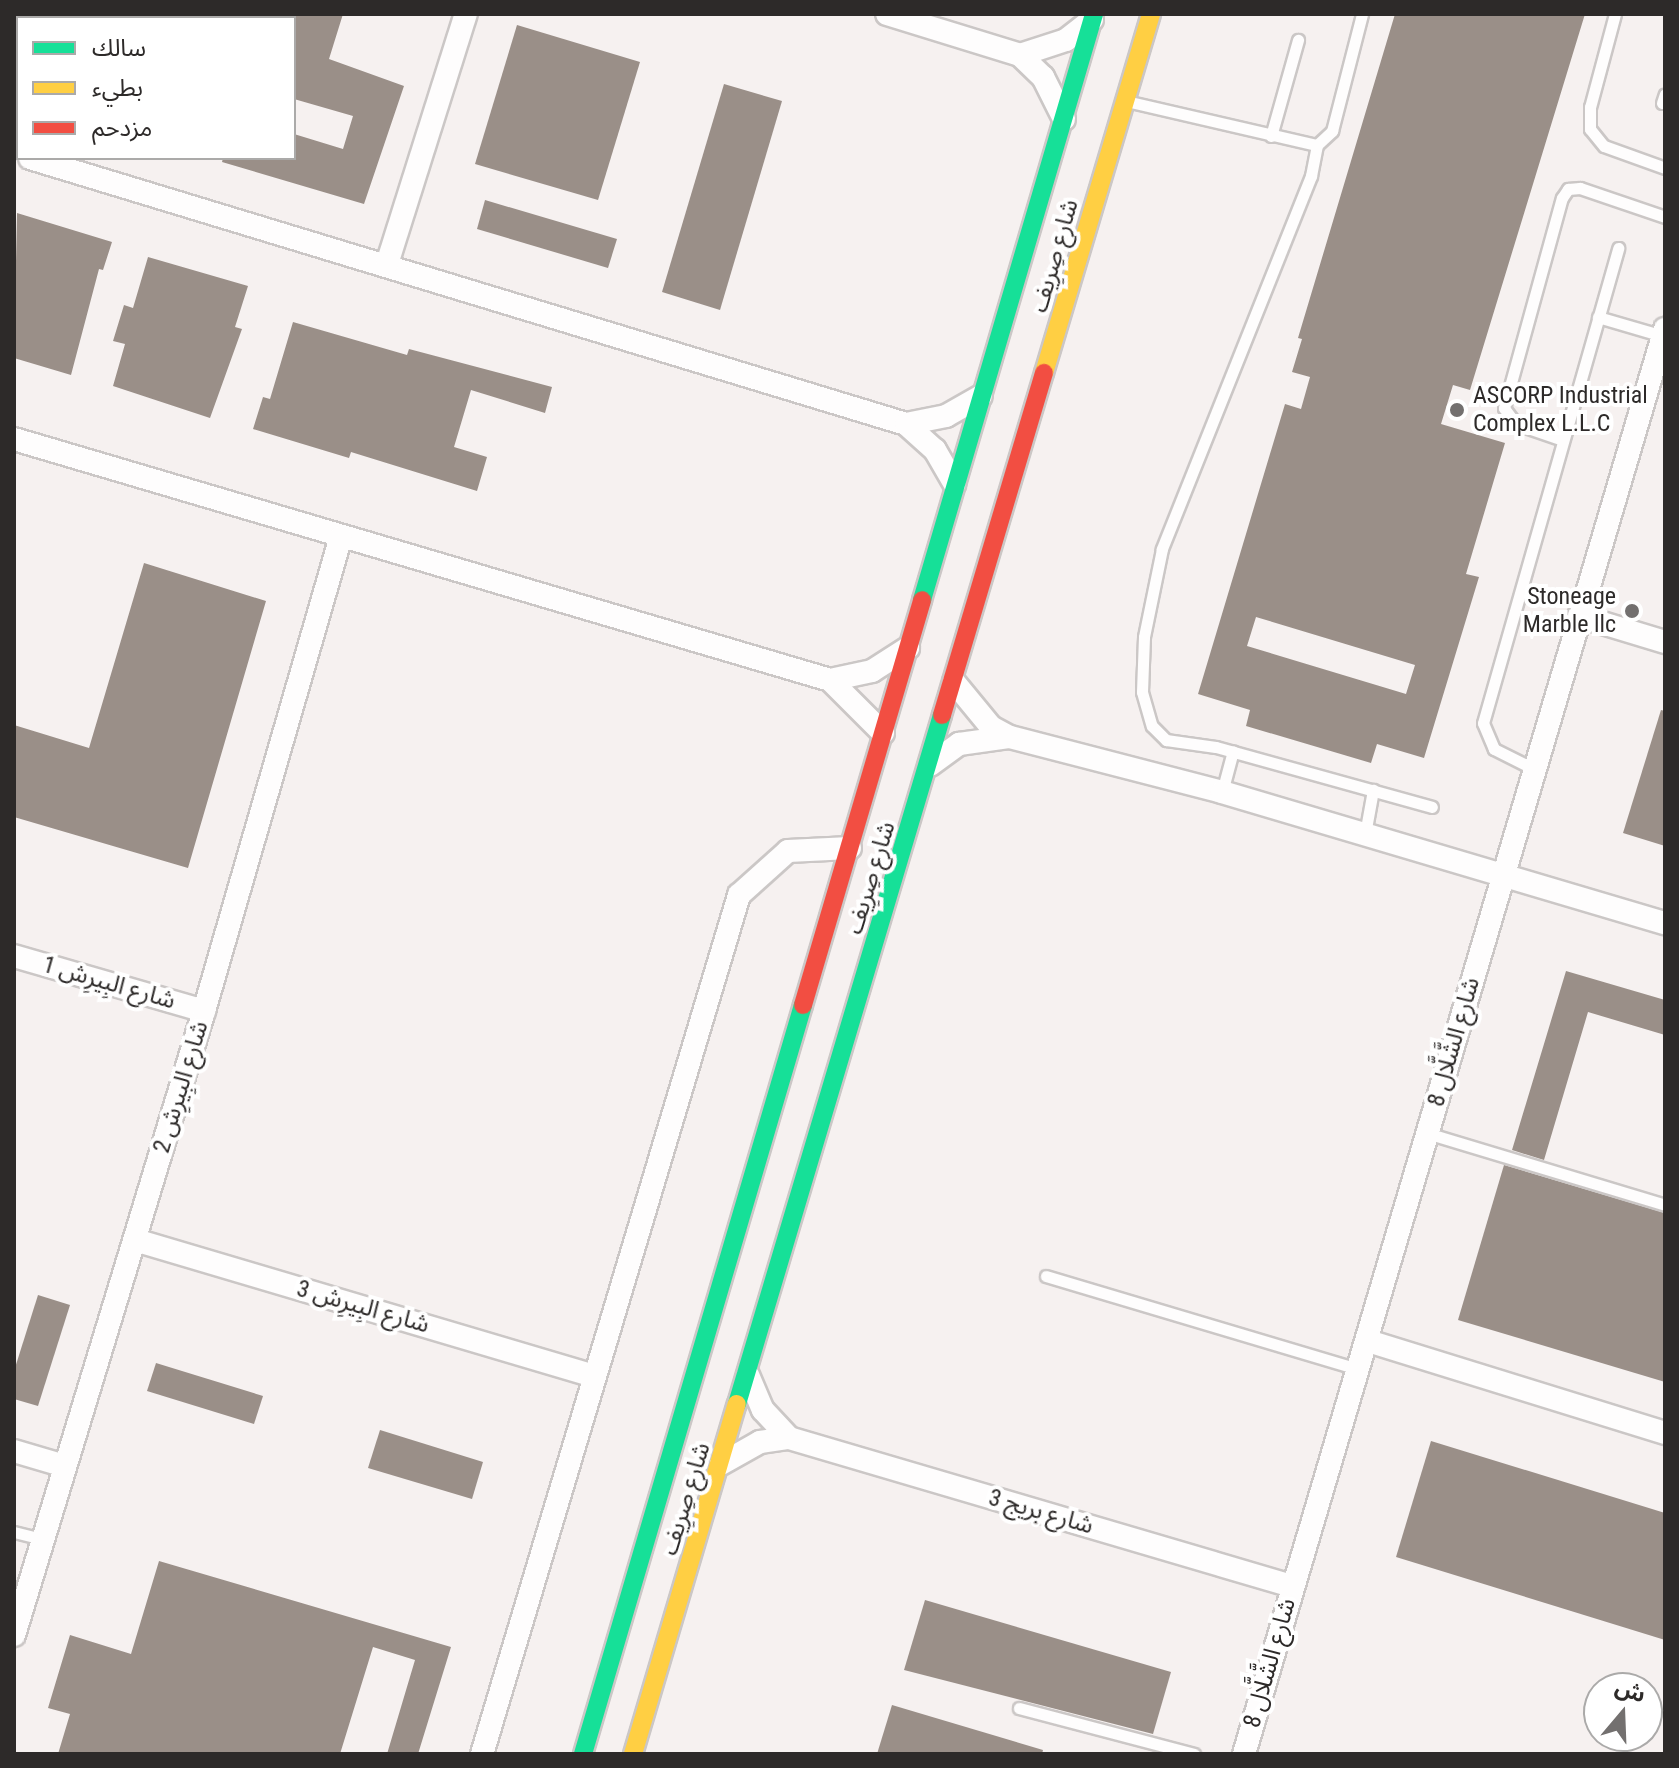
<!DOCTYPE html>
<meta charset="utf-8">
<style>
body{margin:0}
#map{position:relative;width:1679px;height:1768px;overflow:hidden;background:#f6f1f0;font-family:"Roboto Condensed","Noto Sans Arabic",sans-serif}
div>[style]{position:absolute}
.building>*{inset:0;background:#9a8f88}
.roads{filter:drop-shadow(2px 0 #cbc7c6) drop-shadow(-2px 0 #cbc7c6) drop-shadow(0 2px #cbc7c6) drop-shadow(0 -2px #cbc7c6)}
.lane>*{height:11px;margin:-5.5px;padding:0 5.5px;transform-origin:5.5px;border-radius:5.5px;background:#fefdfd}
.street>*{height:22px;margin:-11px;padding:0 11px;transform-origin:11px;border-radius:11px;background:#fefdfd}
.fast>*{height:18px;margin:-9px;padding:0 9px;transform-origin:9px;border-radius:9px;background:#16e098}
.slow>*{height:18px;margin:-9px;padding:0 9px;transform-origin:9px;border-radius:9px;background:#ffcf43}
.jam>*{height:18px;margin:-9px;padding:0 9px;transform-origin:9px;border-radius:9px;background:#f24e42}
.dots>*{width:22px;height:22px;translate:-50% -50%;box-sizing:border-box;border:4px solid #fff;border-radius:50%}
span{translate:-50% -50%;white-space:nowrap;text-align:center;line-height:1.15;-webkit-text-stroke:8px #fff;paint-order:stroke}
.street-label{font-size:24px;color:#2d2a29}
.poi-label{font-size:24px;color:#2d2a29}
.left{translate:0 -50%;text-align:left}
.right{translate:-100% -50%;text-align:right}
.frame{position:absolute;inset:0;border:16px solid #2d2a29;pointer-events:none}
.legend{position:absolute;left:16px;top:16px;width:280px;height:144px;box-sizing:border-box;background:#fff;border:2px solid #abaaa9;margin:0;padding:10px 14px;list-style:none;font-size:24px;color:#2d2a29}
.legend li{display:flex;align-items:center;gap:16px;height:40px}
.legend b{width:40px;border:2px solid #abaaa9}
.north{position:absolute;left:1583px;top:1672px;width:80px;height:80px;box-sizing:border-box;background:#fff;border:2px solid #abaaa9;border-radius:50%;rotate:19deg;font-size:22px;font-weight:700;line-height:32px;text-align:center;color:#2d2a29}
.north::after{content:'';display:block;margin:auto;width:28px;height:36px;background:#73706f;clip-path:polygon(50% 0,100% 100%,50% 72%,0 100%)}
</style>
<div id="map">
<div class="building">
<i style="clip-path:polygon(294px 14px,343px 14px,329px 59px,404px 86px,364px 204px,222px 162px,223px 158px,294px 158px,294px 134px,343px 149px,353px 116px,294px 99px)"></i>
<i style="clip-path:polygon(evenodd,1395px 14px,1585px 14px,1470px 390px,1453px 385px,1441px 424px,1505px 443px,1466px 574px,1479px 577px,1424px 758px,1377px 744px,1371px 763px,1246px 726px,1250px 710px,1198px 694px,1285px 404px,1301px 409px,1310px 377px,1292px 372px,1302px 339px,1298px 338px,1395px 14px,1256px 617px,1415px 665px,1406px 694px,1247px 646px,1256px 617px)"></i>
<i style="clip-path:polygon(517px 25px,640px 62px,598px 200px,475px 164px)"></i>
<i style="clip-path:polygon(724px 84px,782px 101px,720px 310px,662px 292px)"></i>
<i style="clip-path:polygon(485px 200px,617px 239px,608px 268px,477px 229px)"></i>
<i style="clip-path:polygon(17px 213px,112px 242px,103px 270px,99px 269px,71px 375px,14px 358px)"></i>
<i style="clip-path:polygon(148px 257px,248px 286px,235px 327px,242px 329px,210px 418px,113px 386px,125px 344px,113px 341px,124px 305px,133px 308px)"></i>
<i style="clip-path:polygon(293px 322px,407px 355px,409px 349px,552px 387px,545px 413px,471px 390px,454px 447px,487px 457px,477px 491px,351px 452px,349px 458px,253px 429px,263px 397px,270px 399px)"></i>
<i style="clip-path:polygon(144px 563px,266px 601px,188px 868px,14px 817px,14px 725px,89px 748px)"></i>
<i style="clip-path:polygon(1661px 710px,1665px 711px,1665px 846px,1623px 833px)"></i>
<i style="clip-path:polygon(1566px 971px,1665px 1000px,1665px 1035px,1588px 1012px,1544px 1160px,1512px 1150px)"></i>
<i style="clip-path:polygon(1504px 1165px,1665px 1213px,1665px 1382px,1458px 1320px)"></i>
<i style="clip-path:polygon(38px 1295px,70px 1305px,38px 1406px,14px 1399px,14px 1371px)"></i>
<i style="clip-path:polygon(156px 1363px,263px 1396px,254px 1424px,147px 1391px)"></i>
<i style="clip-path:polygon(380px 1430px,483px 1462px,472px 1499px,368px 1468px)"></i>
<i style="clip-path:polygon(1431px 1441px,1665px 1513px,1665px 1640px,1396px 1557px)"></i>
<i style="clip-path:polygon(159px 1561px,451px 1647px,418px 1754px,387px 1754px,415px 1660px,373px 1647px,340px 1754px,58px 1754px,70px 1714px,48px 1708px,70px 1635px,131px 1654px)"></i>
<i style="clip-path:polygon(925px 1600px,1171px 1672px,1153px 1734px,904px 1670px)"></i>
<i style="clip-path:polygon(892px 1705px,1043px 1750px,1042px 1754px,877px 1754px)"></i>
</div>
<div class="roads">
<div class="lane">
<i style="left:1615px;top:14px;width:96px;rotate:105deg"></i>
<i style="left:1590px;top:107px;width:22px;rotate:90deg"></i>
<i style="left:1590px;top:129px;width:22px;rotate:51deg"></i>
<i style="left:1604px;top:146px;width:65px;rotate:19.8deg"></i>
<i style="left:1126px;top:101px;width:196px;rotate:13deg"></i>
<i style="left:1317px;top:145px;width:21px;rotate:-43deg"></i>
<i style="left:1332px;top:131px;width:121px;rotate:-75.6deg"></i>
<i style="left:1662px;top:103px;width:9px;rotate:-72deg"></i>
<i style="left:1271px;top:136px;width:100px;rotate:-74.3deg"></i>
<i style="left:1317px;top:145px;width:32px;rotate:101deg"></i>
<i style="left:1311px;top:176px;width:402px;rotate:111.8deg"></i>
<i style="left:1162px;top:549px;width:90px;rotate:101.6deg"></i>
<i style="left:1144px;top:637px;width:55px;rotate:92.1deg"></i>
<i style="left:1142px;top:692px;width:35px;rotate:74deg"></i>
<i style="left:1152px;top:726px;width:20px;rotate:45deg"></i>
<i style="left:1166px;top:740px;width:50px;rotate:8deg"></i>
<i style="left:1216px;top:747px;width:224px;rotate:15.5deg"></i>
<i style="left:1598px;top:317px;width:68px;rotate:16.3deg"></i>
<i style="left:1563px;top:440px;width:50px;rotate:-161.2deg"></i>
<i style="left:1516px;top:424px;width:20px;rotate:-127deg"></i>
<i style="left:1504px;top:408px;width:218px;rotate:-74.6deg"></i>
<i style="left:1562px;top:198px;width:11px;rotate:-56deg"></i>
<i style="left:1568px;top:189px;width:12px;rotate:-5deg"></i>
<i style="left:1580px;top:188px;width:90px;rotate:18.8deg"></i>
<i style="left:1534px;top:769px;width:45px;rotate:-153.4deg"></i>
<i style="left:1494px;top:749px;width:28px;rotate:-113deg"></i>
<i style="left:1483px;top:723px;width:494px;rotate:-74.1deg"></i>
<i style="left:1222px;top:792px;width:42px;rotate:-75deg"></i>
<i style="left:1365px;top:834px;width:45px;rotate:-79.7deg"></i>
<i style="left:1427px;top:1133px;width:249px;rotate:16.8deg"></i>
<i style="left:1046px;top:1276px;width:326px;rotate:16.6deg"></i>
<i style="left:14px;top:1532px;width:30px;rotate:14deg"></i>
<i style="left:1019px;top:1708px;width:181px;rotate:14.7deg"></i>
</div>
<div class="street">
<i style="left:887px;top:14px;width:139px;rotate:17.1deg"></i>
<i style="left:1020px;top:55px;width:32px;rotate:44deg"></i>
<i style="left:1043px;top:77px;width:47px;rotate:63.4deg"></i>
<i style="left:1020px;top:55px;width:48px;rotate:-18.1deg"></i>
<i style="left:1066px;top:40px;width:33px;rotate:-38deg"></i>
<i style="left:30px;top:158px;width:915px;rotate:16.89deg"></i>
<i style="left:906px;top:424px;width:39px;rotate:42deg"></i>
<i style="left:935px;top:450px;width:39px;rotate:60deg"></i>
<i style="left:387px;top:264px;width:262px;rotate:-72.5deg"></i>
<i style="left:906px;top:424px;width:41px;rotate:-11.3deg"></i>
<i style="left:946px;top:416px;width:40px;rotate:-29.7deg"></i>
<i style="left:14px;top:439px;width:851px;rotate:16.45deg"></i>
<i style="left:830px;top:680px;width:75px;rotate:45deg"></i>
<i style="left:1579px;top:616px;width:90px;rotate:16.8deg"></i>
<i style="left:830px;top:680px;width:43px;rotate:-12.1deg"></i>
<i style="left:872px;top:671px;width:43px;rotate:-32.6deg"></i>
<i style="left:954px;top:682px;width:58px;rotate:50.6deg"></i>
<i style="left:991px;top:727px;width:21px;rotate:28deg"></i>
<i style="left:1010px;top:737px;width:219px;rotate:14.5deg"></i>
<i style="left:1222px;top:792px;width:462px;rotate:16.5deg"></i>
<i style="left:930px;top:765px;width:36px;rotate:-36deg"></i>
<i style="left:959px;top:744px;width:50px;rotate:-8deg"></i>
<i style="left:14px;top:956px;width:198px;rotate:16.1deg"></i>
<i style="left:135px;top:1240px;width:477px;rotate:16.5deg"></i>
<i style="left:1368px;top:1341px;width:311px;rotate:17.2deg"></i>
<i style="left:748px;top:1375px;width:38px;rotate:67deg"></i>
<i style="left:763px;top:1410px;width:38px;rotate:47deg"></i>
<i style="left:789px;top:1438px;width:524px;rotate:16.4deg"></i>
<i style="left:14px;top:1451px;width:53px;rotate:16.4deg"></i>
<i style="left:721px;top:1464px;width:45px;rotate:-29.4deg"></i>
<i style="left:760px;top:1442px;width:29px;rotate:-8deg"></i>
<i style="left:14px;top:1635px;width:652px;rotate:-73.07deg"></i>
<i style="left:204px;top:1011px;width:493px;rotate:-73.9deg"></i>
<i style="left:482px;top:1754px;width:897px;rotate:-73.34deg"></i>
<i style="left:739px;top:895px;width:66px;rotate:-41.9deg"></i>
<i style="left:788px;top:851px;width:62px;rotate:-2.8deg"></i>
<i style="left:1244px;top:1754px;width:1486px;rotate:-73.54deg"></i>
</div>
<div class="fast">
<i style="left:922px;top:600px;width:611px;rotate:-73.64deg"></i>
<i style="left:737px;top:1404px;width:719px;rotate:-73.43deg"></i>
<i style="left:583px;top:1754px;width:781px;rotate:-73.63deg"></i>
</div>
<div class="slow">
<i style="left:1044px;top:373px;width:375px;rotate:-73.4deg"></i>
<i style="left:633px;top:1754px;width:365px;rotate:-73.5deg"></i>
</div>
<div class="jam">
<i style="left:942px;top:715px;width:357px;rotate:-73.4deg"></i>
<i style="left:803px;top:1005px;width:422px;rotate:-73.6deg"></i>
</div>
</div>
<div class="dots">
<i style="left:1457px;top:410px;background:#73706f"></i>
<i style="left:1632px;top:611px;background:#73706f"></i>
</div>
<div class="street-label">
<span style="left:1055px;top:256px;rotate:-74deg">شارع صِرِيف</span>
<span style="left:871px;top:878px;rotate:-73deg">شارع صِرِيف</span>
<span style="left:109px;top:983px;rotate:16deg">شارع البِيرِش 1</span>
<span style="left:1454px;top:1042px;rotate:-74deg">شارع الشَّلَّال 8</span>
<span style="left:181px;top:1087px;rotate:-73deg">شارع البِيرِش 2</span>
<span style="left:363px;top:1307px;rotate:16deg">شارع البِيرِش 3</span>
<span style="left:686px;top:1499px;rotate:-73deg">شارع صِرِيف</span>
<span style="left:1041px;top:1512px;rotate:16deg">شارع بريج 3</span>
<span style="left:1270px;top:1663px;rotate:-74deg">شارع الشَّلَّال 8</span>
</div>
<div class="poi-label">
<span class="left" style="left:1473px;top:410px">ASCORP Industrial<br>Complex L.L.C</span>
<span class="right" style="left:1616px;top:611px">Stoneage<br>Marble llc</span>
</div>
<div class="frame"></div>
<ul class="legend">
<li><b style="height:10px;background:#16e098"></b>سالك</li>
<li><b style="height:10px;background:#ffcf43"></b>بطيء</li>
<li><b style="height:10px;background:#f24e42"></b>مزدحم</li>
</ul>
<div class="north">ش</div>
</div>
